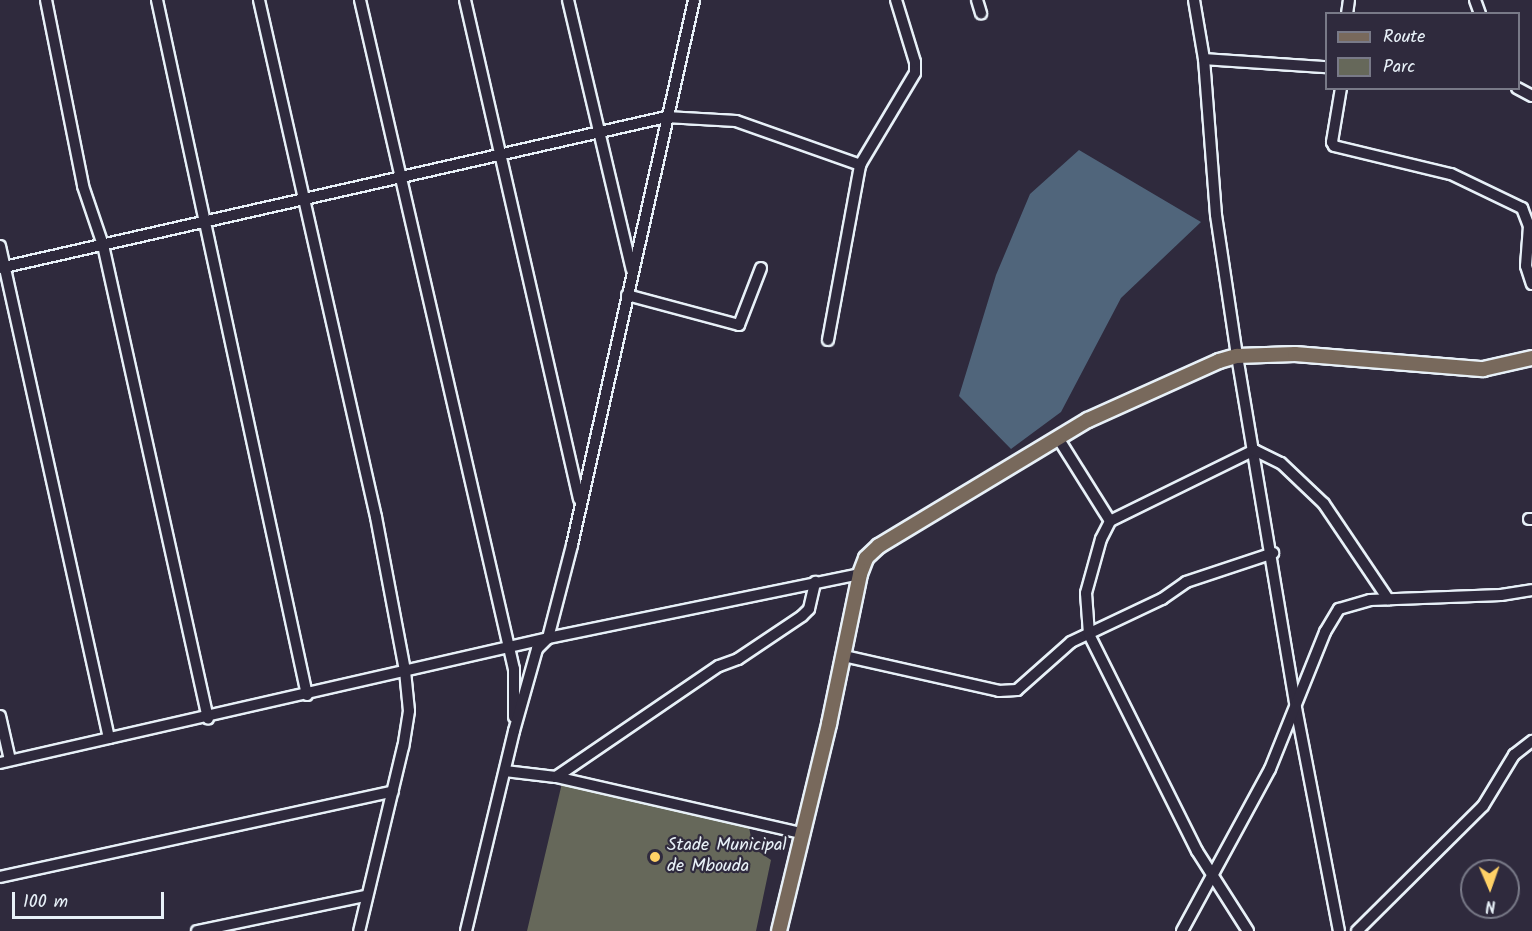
<!DOCTYPE html>
<style>
body{margin:0}
#map{position:relative;width:1532px;height:931px;overflow:hidden;background:#2f2a3d;font-family:Kalam,sans-serif}
div>[style]{position:absolute}
.green>*{inset:0;background:#66685a}
.water>*{inset:0;background:#50657b}
.roads{filter:drop-shadow(2px 0 #e8f1f8) drop-shadow(-2px 0 #e8f1f8) drop-shadow(0 2px #e8f1f8) drop-shadow(0 -2px #e8f1f8)}
.minor>*{height:10px;margin:-5px;padding:0 5px;transform-origin:5px;border-radius:5px;background:#2f2a3d}
.major>*{height:14px;margin:-7px;padding:0 7px;transform-origin:7px;border-radius:7px;background:#78695c}
.dots>*{width:16px;height:16px;translate:-50% -50%;box-sizing:border-box;border:3px solid #2f2a3d;border-radius:50%}
span{translate:-50% -50%;white-space:nowrap;text-align:center;line-height:1.15;-webkit-text-stroke:4.5px #2f2a3d;paint-order:stroke}
.poi-label{font-size:18px;color:#e8f1f8}
.left{translate:0 -50%;text-align:left}
.legend{position:absolute;left:1325px;top:12px;width:195px;height:78px;box-sizing:border-box;background:#2f2a3d;border:2px solid #797a88;margin:0;padding:8px 10px;list-style:none;font-size:18px;color:#e8f1f8}
.legend li{display:flex;align-items:center;gap:12px;height:30px}
.legend b{width:30px;border:2px solid #797a88}
.north{position:absolute;left:1460px;top:859px;width:60px;height:60px;box-sizing:border-box;background:#2f2a3d;border:2px solid #797a88;border-radius:50%;rotate:178deg;font-size:16px;font-weight:700;line-height:24px;text-align:center;color:#e8f1f8}
.north::after{content:'';display:block;margin:auto;width:21px;height:27px;background:#ffd166;clip-path:polygon(50% 0,100% 100%,50% 72%,0 100%)}
.scale{position:absolute;left:12px;top:892px;width:152px;height:27px;box-sizing:border-box;border:3px solid #e8f1f8;border-top:0;padding-left:8px;font-size:18px;line-height:21px;white-space:nowrap;color:#e8f1f8;-webkit-text-stroke:4px #2f2a3d;paint-order:stroke}
</style>
<div id="map">
<div class="green">
<i style="clip-path:polygon(562px 783px,749px 827px,753px 848px,771px 860px,756px 931px,527px 931px)"></i>
</div>
<div class="water">
<i style="clip-path:polygon(1079px 150px,1201px 222px,1121px 298px,1061px 412px,1011px 449px,959px 396px,996px 275px,1030px 194px)"></i>
</div>
<div class="roads">
<div class="minor">
<i style="left:46px;top:0;width:190px;rotate:78.7deg"></i>
<i style="left:83px;top:186px;width:62px;rotate:71.3deg"></i>
<i style="left:103px;top:245px;width:485px;rotate:77.5deg"></i>
<i style="left:157px;top:0;width:711px;rotate:77.82deg"></i>
<i style="left:259px;top:0;width:530px;rotate:77.25deg"></i>
<i style="left:376px;top:517px;width:157px;rotate:79.3deg"></i>
<i style="left:405px;top:671px;width:40px;rotate:84.3deg"></i>
<i style="left:409px;top:711px;width:36px;rotate:99deg"></i>
<i style="left:403px;top:747px;width:189px;rotate:103.4deg"></i>
<i style="left:360px;top:0;width:686px;rotate:77.04deg"></i>
<i style="left:514px;top:669px;width:48px;rotate:90deg"></i>
<i style="left:465px;top:0;width:512px;rotate:77.13deg"></i>
<i style="left:568px;top:0;width:277px;rotate:76.7deg"></i>
<i style="left:977px;top:0;width:14px;rotate:73deg"></i>
<i style="left:1194px;top:0;width:60px;rotate:80.4deg"></i>
<i style="left:1204px;top:59px;width:156px;rotate:85.6deg"></i>
<i style="left:1216px;top:215px;width:143px;rotate:81.5deg"></i>
<i style="left:1237px;top:356px;width:357px;rotate:80.5deg"></i>
<i style="left:1296px;top:708px;width:227px;rotate:79.1deg"></i>
<i style="left:1475px;top:0;width:15px;rotate:70deg"></i>
<i style="left:1347px;top:14px;width:14px;rotate:-82deg"></i>
<i style="left:1204px;top:59px;width:122px;rotate:3.8deg"></i>
<i style="left:1341px;top:88px;width:55px;rotate:99.5deg"></i>
<i style="left:1332px;top:142px;width:4px;rotate:63deg"></i>
<i style="left:1334px;top:146px;width:120px;rotate:13.5deg"></i>
<i style="left:1451px;top:174px;width:79px;rotate:25.6deg"></i>
<i style="left:1522px;top:208px;width:19px;rotate:69deg"></i>
<i style="left:1529px;top:226px;width:40px;rotate:94.3deg"></i>
<i style="left:1526px;top:266px;width:19px;rotate:72deg"></i>
<i style="left:1517px;top:88px;width:17px;rotate:28deg"></i>
<i style="left:0;top:246px;width:504px;rotate:77.51deg"></i>
<i style="left:0;top:268px;width:683px;rotate:-12.77deg"></i>
<i style="left:666px;top:117px;width:70px;rotate:3.3deg"></i>
<i style="left:736px;top:121px;width:132px;rotate:19.5deg"></i>
<i style="left:627px;top:295px;width:116px;rotate:15deg"></i>
<i style="left:739px;top:325px;width:61px;rotate:-68.9deg"></i>
<i style="left:828px;top:340px;width:178px;rotate:-79.6deg"></i>
<i style="left:860px;top:165px;width:107px;rotate:-59.1deg"></i>
<i style="left:915px;top:73px;width:11px;rotate:-90deg"></i>
<i style="left:915px;top:62px;width:65px;rotate:-107deg"></i>
<i style="left:1058px;top:438px;width:98px;rotate:57.9deg"></i>
<i style="left:1529px;top:519px;width:3px"></i>
<i style="left:844px;top:656px;width:159px;rotate:12.7deg"></i>
<i style="left:999px;top:691px;width:18px;rotate:-3deg"></i>
<i style="left:1017px;top:690px;width:72px;rotate:-41.6deg"></i>
<i style="left:1071px;top:642px;width:101px;rotate:-25.3deg"></i>
<i style="left:1162px;top:599px;width:29px;rotate:-35deg"></i>
<i style="left:1186px;top:582px;width:92px;rotate:-18.4deg"></i>
<i style="left:0;top:716px;width:45px;rotate:77.2deg"></i>
<i style="left:0;top:763px;width:562px;rotate:-12.85deg"></i>
<i style="left:548px;top:638px;width:318px;rotate:-11.6deg"></i>
<i style="left:505px;top:771px;width:51px;rotate:6.7deg"></i>
<i style="left:556px;top:777px;width:254px;rotate:12.9deg"></i>
<i style="left:556px;top:777px;width:197px;rotate:-34.3deg"></i>
<i style="left:719px;top:666px;width:20px;rotate:-20deg"></i>
<i style="left:738px;top:659px;width:77px;rotate:-33.9deg"></i>
<i style="left:802px;top:616px;width:10px;rotate:-45deg"></i>
<i style="left:809px;top:609px;width:28px;rotate:-77deg"></i>
<i style="left:0;top:877px;width:402px;rotate:-12.3deg"></i>
<i style="left:197px;top:931px;width:172px;rotate:-11.8deg"></i>
<i style="left:466px;top:931px;width:206px;rotate:-76.5deg"></i>
<i style="left:514px;top:731px;width:85px;rotate:-74.3deg"></i>
<i style="left:537px;top:649px;width:16px;rotate:-45deg"></i>
<i style="left:548px;top:638px;width:96px;rotate:-75.5deg"></i>
<i style="left:572px;top:545px;width:558px;rotate:-77.38deg"></i>
<i style="left:1182px;top:931px;width:184px;rotate:-61.5deg"></i>
<i style="left:1270px;top:769px;width:148px;rotate:-68.1deg"></i>
<i style="left:1325px;top:632px;width:27px;rotate:-59deg"></i>
<i style="left:1339px;top:609px;width:32px;rotate:-16deg"></i>
<i style="left:1370px;top:600px;width:131px;rotate:-2.2deg"></i>
<i style="left:1501px;top:595px;width:31px;rotate:-9deg"></i>
<i style="left:1248px;top:931px;width:95px;rotate:-122.5deg"></i>
<i style="left:1197px;top:851px;width:242px;rotate:-116.5deg"></i>
<i style="left:1089px;top:634px;width:41px;rotate:-94.2deg"></i>
<i style="left:1086px;top:593px;width:56px;rotate:-74.5deg"></i>
<i style="left:1101px;top:539px;width:20px;rotate:-63deg"></i>
<i style="left:1110px;top:521px;width:161px;rotate:-26.2deg"></i>
<i style="left:1254px;top:450px;width:30px;rotate:26deg"></i>
<i style="left:1281px;top:463px;width:59px;rotate:43.6deg"></i>
<i style="left:1324px;top:504px;width:115px;rotate:56deg"></i>
<i style="left:1357px;top:931px;width:177px;rotate:-44.8deg"></i>
<i style="left:1483px;top:806px;width:60px;rotate:-58.7deg"></i>
<i style="left:1514px;top:755px;width:23px;rotate:-38deg"></i>
</div>
<div class="major">
<i style="left:779px;top:931px;width:213px;rotate:-76.4deg"></i>
<i style="left:829px;top:724px;width:153px;rotate:-78.3deg"></i>
<i style="left:860px;top:574px;width:17px;rotate:-69deg"></i>
<i style="left:866px;top:558px;width:18px;rotate:-43deg"></i>
<i style="left:879px;top:546px;width:244px;rotate:-31.1deg"></i>
<i style="left:1088px;top:420px;width:144px;rotate:-24.2deg"></i>
<i style="left:1219px;top:361px;width:19px;rotate:-16deg"></i>
<i style="left:1237px;top:356px;width:58px;rotate:-2deg"></i>
<i style="left:1295px;top:354px;width:189px;rotate:4.6deg"></i>
<i style="left:1483px;top:369px;width:50px;rotate:-12.7deg"></i>
</div>
</div>
<div class="dots">
<i style="left:655px;top:857px;background:#ffd166"></i>
</div>
<div class="poi-label">
<span class="left" style="left:667px;top:857px">Stade Municipal<br>de Mbouda</span>
</div>
<ul class="legend">
<li><b style="height:8px;background:#78695c"></b>Route</li>
<li><b style="height:16px;background:#66685a"></b>Parc</li>
</ul>
<div class="north">N</div>
<div class="scale">100 m</div>
</div>
